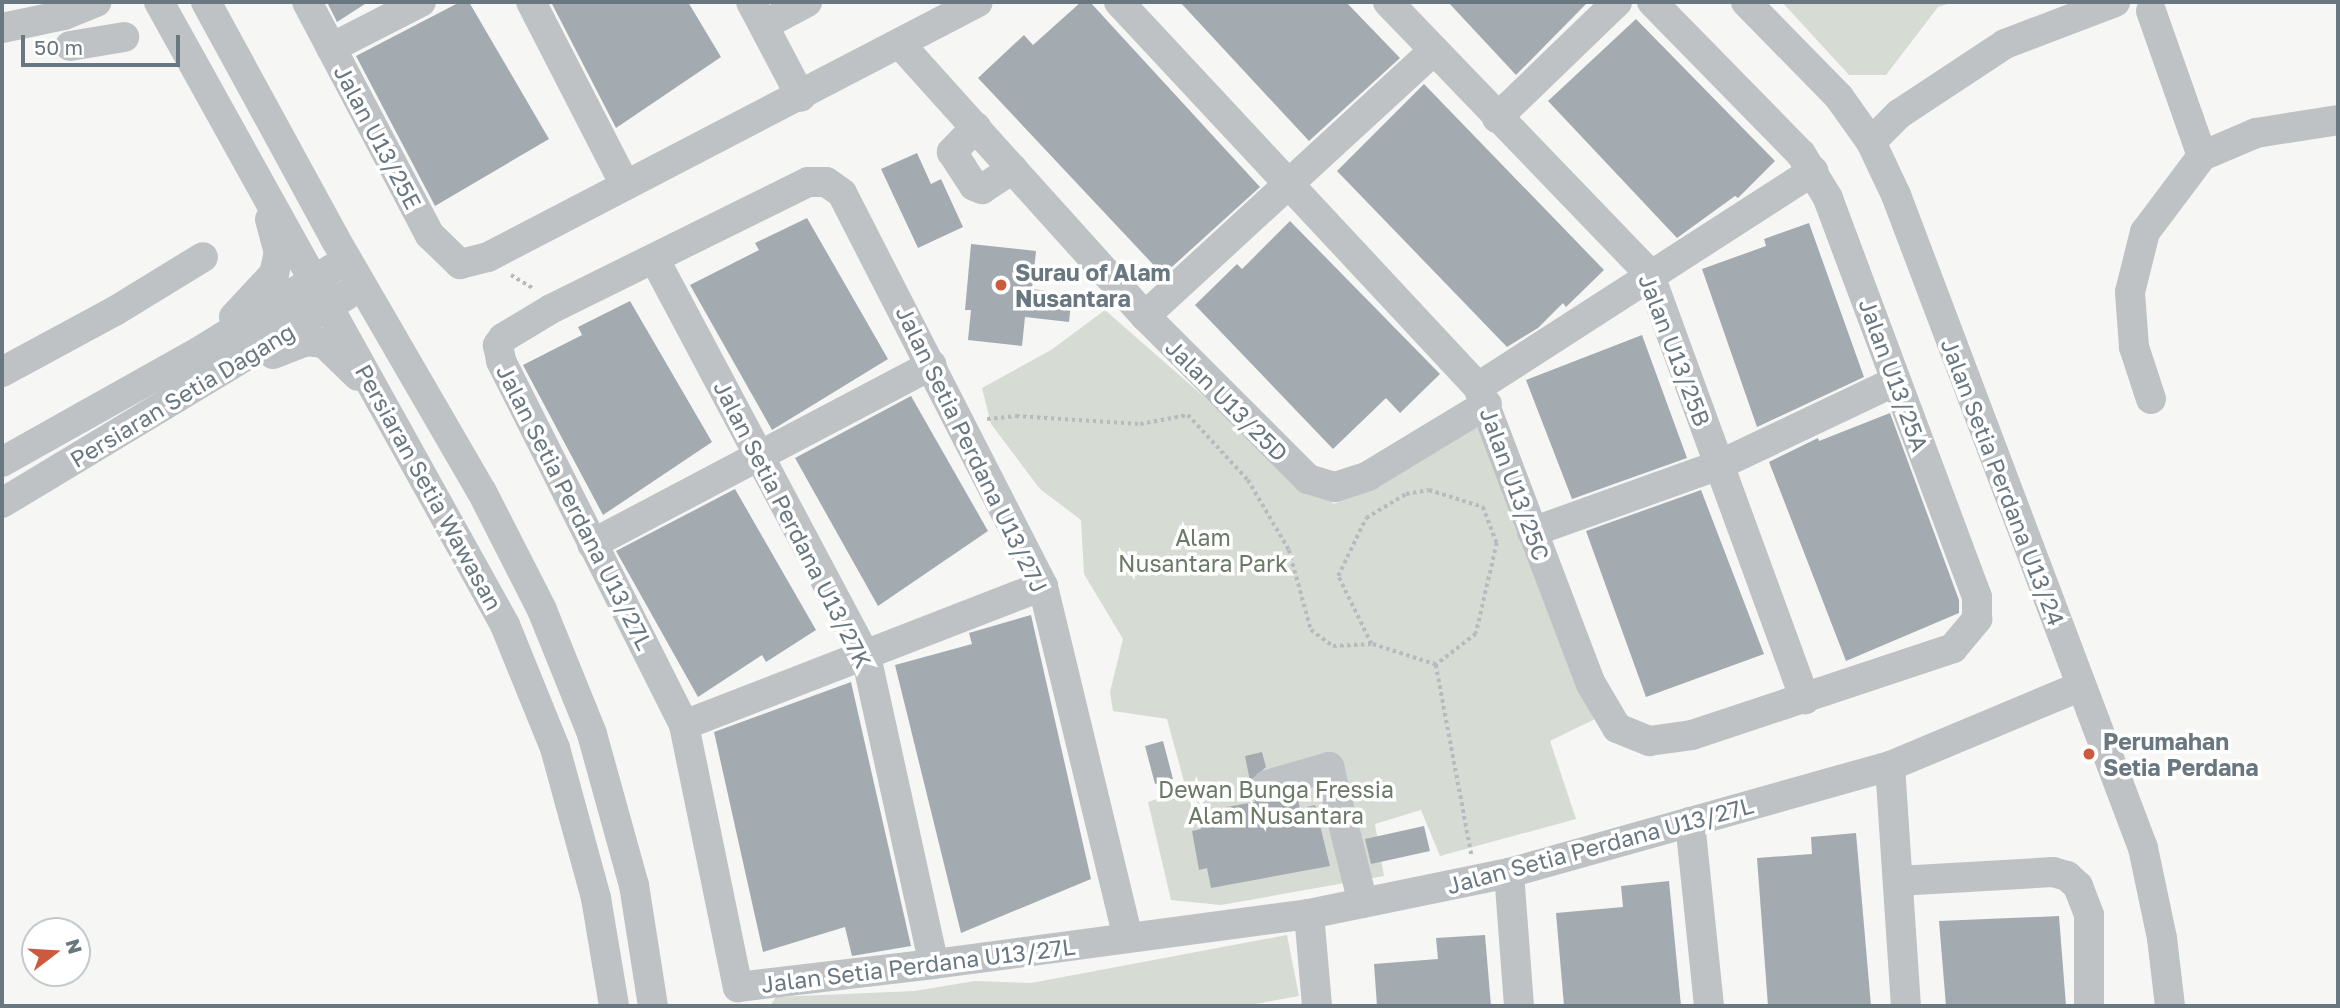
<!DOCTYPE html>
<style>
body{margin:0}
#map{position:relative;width:2340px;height:1008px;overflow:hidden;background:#f6f6f4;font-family:"Golos Text",sans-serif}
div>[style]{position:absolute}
.green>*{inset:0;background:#d6dbd4}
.building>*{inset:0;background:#a4abb0}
.path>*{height:3.5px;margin-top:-1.75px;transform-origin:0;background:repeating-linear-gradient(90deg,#b8bbbd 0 3.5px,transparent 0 7px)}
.minor>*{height:30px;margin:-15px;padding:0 15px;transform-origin:15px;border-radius:15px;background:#bec2c5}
.dots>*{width:19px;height:19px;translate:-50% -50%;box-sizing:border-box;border:4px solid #fff;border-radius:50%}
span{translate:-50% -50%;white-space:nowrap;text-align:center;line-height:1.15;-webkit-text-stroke:7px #fff;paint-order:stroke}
.street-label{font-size:23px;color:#697781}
.poi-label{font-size:23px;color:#697781;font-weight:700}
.left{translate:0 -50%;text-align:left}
.park-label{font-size:23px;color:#6b7967}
.frame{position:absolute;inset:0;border:4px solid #697781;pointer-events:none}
.north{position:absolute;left:21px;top:917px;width:70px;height:70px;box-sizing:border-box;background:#fff;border:2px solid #c3c9cd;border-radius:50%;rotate:73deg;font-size:19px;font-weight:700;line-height:28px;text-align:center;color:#697781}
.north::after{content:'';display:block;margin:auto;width:24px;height:32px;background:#cc5a3e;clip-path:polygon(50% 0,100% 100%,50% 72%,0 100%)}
.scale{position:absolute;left:21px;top:35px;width:159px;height:32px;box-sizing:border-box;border:4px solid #697781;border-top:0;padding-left:9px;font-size:21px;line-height:24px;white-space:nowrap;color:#697781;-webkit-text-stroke:5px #fff;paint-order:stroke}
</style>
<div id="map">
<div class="green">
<i style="clip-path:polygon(1782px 2px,1781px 2px,1954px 2px,1938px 7px,1886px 75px,1849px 75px)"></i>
<i style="clip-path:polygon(1105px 310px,1275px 459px,1334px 504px,1366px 489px,1458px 422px,1489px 432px,1595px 719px,1550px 741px,1576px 819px,1440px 856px,1421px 810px,1375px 824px,1384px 876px,1221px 905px,1171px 900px,1148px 802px,1186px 789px,1167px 719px,1113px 711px,1110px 692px,1123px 639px,1084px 574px,1081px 520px,1040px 489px,991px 424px,982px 388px,1051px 350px)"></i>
<i style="clip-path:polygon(1287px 935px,1299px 996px,1244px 1006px,770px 1006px,776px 997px,915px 991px,975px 981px,1031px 983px)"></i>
</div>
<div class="building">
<i style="clip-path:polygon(327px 2px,368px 2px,337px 22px)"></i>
<i style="clip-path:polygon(460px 2px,469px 2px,549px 139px,435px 206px,356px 56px)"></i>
<i style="clip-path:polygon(551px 2px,688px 2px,721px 57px,616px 128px)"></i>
<i style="clip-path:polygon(1081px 2px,1090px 2px,1260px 187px,1163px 275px,978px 78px,1024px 35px,1033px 45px)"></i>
<i style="clip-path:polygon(1180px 2px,1346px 2px,1400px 58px,1309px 141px)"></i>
<i style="clip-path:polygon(1448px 2px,1588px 2px,1516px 75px)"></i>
<i style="clip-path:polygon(1636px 19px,1775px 161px,1738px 198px,1735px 196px,1677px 238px,1548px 101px)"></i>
<i style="clip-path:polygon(1424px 84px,1604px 270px,1566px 307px,1563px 303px,1538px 328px,1507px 347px,1337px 171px)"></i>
<i style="clip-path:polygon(917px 153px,931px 184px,941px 179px,963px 227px,918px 248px,881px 169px)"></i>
<i style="clip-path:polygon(807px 218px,888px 359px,772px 430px,690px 285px,759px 250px,755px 243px)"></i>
<i style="clip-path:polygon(1290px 221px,1440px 374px,1400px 413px,1386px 398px,1333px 449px,1195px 305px,1237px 264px,1242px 269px)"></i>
<i style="clip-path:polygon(1809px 223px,1864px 377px,1757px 427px,1702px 269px,1766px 246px,1764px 239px)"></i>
<i style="clip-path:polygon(971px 244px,1036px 251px,1032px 289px,1072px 294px,1069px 322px,1025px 317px,1022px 346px,968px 340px,971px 310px,965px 310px)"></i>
<i style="clip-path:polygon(630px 301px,712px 442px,603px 515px,523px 365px,582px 335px,578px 327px)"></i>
<i style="clip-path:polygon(1642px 335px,1687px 458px,1572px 499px,1526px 380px)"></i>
<i style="clip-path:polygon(911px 396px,988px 531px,878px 606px,795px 458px)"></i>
<i style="clip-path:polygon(1890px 413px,1959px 600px,1959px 613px,1846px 661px,1769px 462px,1818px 438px,1819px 441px)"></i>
<i style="clip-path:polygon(735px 489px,816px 630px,766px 662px,762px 655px,698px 697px,616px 551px)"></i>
<i style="clip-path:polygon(1701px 490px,1764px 654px,1646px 697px,1586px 531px)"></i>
<i style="clip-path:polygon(1031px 615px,1091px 879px,961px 933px,895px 665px,972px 644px,969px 633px)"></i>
<i style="clip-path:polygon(851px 682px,911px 946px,852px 956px,845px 927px,763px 952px,714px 732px)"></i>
<i style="clip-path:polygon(1163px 741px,1173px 779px,1155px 784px,1145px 746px)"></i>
<i style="clip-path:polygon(1262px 752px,1266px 767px,1250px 781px,1245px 756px)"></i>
<i style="clip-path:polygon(1253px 795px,1264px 802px,1297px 795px,1300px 809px,1315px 805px,1330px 866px,1211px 888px,1207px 868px,1199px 870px,1192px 831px,1201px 829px,1198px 812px,1255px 802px)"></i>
<i style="clip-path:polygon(1424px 826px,1430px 851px,1371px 864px,1365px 839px)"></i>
<i style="clip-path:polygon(1856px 833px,1871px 1006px,1768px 1006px,1757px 858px,1812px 854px,1811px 837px)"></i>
<i style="clip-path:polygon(1669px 881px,1681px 1006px,1564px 1006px,1556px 913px,1623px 907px,1621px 886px)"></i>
<i style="clip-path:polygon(2059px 916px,2066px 1006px,1946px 1006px,1939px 921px)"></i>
<i style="clip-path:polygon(1485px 935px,1491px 1006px,1377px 1006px,1374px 964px,1438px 959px,1436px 938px)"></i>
</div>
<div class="path">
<i style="left:511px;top:275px;width:27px;rotate:31deg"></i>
<i style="left:987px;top:419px;width:29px;rotate:-6deg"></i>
<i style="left:1016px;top:416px;width:124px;rotate:3.7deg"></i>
<i style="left:1140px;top:424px;width:49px;rotate:-10.6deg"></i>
<i style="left:1188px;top:415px;width:88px;rotate:47.3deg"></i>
<i style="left:1248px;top:480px;width:81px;rotate:59.6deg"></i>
<i style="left:1289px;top:550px;width:83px;rotate:74.6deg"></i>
<i style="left:1311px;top:630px;width:27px;rotate:36deg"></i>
<i style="left:1333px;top:646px;width:38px;rotate:-3deg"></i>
<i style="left:1436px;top:665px;width:68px;rotate:-162.1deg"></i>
<i style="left:1371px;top:644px;width:76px;rotate:-115.9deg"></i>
<i style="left:1338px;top:576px;width:64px;rotate:-64.2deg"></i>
<i style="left:1366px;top:518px;width:47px;rotate:-31deg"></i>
<i style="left:1406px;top:494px;width:23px;rotate:-10deg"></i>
<i style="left:1429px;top:490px;width:57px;rotate:17.5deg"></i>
<i style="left:1483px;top:507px;width:39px;rotate:69deg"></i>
<i style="left:1497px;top:543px;width:93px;rotate:103deg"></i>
<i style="left:1476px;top:634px;width:51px;rotate:142.2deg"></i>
<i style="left:1436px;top:665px;width:195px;rotate:79.4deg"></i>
</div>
<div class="minor">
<i style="left:159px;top:2px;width:713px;rotate:60.95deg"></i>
<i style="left:505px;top:625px;width:133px;rotate:67.9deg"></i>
<i style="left:555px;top:748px;width:156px;rotate:74.7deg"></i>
<i style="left:596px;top:898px;width:109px;rotate:80.5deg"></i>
<i style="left:206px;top:2px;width:268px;rotate:61.4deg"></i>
<i style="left:334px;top:237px;width:295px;rotate:59.9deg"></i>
<i style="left:482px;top:492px;width:132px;rotate:63deg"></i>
<i style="left:542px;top:610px;width:134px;rotate:68deg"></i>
<i style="left:592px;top:734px;width:157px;rotate:74.5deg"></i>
<i style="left:634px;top:885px;width:122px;rotate:81.1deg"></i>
<i style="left:307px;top:2px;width:263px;rotate:62.2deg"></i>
<i style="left:430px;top:235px;width:42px;rotate:44deg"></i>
<i style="left:460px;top:264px;width:29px;rotate:-14deg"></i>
<i style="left:488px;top:257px;width:552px;rotate:-27.49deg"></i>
<i style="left:531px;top:2px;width:206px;rotate:62.8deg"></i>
<i style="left:751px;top:2px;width:107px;rotate:62.2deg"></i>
<i style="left:1119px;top:2px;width:526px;rotate:47deg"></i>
<i style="left:1478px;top:387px;width:318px;rotate:69.2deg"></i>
<i style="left:1591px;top:684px;width:51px;rotate:59.4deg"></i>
<i style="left:1617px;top:728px;width:35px;rotate:22deg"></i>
<i style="left:1649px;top:741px;width:43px;rotate:-7.9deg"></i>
<i style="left:1692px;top:735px;width:275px;rotate:-18.4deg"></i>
<i style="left:1953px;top:648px;width:38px;rotate:-50deg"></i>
<i style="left:1977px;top:619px;width:22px;rotate:-90deg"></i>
<i style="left:1977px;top:597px;width:426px;rotate:-110.5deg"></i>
<i style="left:1828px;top:198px;width:52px;rotate:-121.5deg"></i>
<i style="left:1801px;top:154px;width:213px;rotate:-134.4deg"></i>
<i style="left:1388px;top:2px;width:376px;rotate:46.1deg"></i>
<i style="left:1649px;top:273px;width:454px;rotate:69.9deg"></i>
<i style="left:1746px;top:2px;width:133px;rotate:45.6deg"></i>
<i style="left:1839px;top:97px;width:55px;rotate:54.6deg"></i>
<i style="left:1871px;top:142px;width:59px;rotate:64.7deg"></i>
<i style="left:1896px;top:195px;width:698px;rotate:69.28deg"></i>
<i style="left:2143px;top:848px;width:92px;rotate:78.1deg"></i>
<i style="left:2162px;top:938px;width:68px;rotate:83.3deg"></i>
<i style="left:2151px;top:11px;width:154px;rotate:70.6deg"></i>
<i style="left:764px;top:25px;width:49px;rotate:-28.1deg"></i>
<i style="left:2px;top:28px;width:63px;rotate:-11.8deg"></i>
<i style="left:64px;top:15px;width:35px;rotate:-22deg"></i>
<i style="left:900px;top:44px;width:366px;rotate:48deg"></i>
<i style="left:1145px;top:316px;width:231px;rotate:45deg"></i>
<i style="left:1308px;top:479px;width:28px;rotate:17deg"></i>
<i style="left:1335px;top:487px;width:35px;rotate:-18deg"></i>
<i style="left:1368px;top:476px;width:139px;rotate:-31.2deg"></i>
<i style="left:70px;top:46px;width:55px;rotate:-9.5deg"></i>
<i style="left:331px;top:48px;width:101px;rotate:-27.1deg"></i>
<i style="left:1497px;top:118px;width:167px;rotate:-44deg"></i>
<i style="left:976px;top:127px;width:35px;rotate:134deg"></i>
<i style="left:952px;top:152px;width:40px;rotate:57.1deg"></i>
<i style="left:974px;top:186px;width:9px;rotate:21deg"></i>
<i style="left:982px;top:189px;width:37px;rotate:-33deg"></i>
<i style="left:1871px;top:142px;width:40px;rotate:-45deg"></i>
<i style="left:1899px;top:114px;width:127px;rotate:-33.4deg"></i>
<i style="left:2005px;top:44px;width:118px;rotate:-20.9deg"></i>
<i style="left:655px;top:260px;width:449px;rotate:62deg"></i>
<i style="left:866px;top:656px;width:315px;rotate:77.6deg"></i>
<i style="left:1145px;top:316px;width:391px;rotate:-42.6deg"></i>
<i style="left:234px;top:317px;width:59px;rotate:-47.1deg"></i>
<i style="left:274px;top:274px;width:22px;rotate:-77deg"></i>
<i style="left:279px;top:253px;width:35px;rotate:-105deg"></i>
<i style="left:273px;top:354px;width:36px;rotate:-21deg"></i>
<i style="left:307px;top:341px;width:17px;rotate:7deg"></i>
<i style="left:324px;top:343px;width:47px;rotate:44.1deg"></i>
<i style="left:2px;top:372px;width:128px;rotate:-28.4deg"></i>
<i style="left:115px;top:311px;width:103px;rotate:-31.5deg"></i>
<i style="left:1478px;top:387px;width:399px;rotate:-32.8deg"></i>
<i style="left:2151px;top:399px;width:55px;rotate:-108.1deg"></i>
<i style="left:2134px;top:347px;width:55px;rotate:-94.2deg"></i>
<i style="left:2130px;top:292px;width:62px;rotate:-76deg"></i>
<i style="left:2145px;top:232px;width:95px;rotate:-53.1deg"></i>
<i style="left:2202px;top:156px;width:59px;rotate:-23.1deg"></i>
<i style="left:2256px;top:133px;width:83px;rotate:-9deg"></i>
<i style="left:2px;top:462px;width:233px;rotate:-29.3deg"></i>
<i style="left:205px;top:348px;width:150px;rotate:-31.9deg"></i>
<i style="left:2px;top:503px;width:403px;rotate:-31.1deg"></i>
<i style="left:1532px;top:532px;width:199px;rotate:-19.7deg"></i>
<i style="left:1719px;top:465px;width:196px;rotate:-25.4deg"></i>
<i style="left:592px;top:544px;width:384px;rotate:-27.8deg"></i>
<i style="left:684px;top:725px;width:385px;rotate:-21.2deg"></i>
<i style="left:1890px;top:766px;width:241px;rotate:86.2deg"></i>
<i style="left:1267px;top:785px;width:65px;rotate:-16.2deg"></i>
<i style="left:1329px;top:767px;width:140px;rotate:76deg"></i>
<i style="left:1690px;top:822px;width:185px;rotate:84.1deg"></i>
<i style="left:1509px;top:873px;width:133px;rotate:85.7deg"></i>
<i style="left:1898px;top:881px;width:155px;rotate:-3.3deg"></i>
<i style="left:2053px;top:872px;width:15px;rotate:16deg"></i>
<i style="left:2067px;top:876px;width:15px;rotate:42deg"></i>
<i style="left:2078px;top:886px;width:31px;rotate:69deg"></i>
<i style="left:2089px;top:915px;width:91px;rotate:90deg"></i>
<i style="left:1309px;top:914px;width:92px;rotate:85deg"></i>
<i style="left:1128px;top:938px;width:362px;rotate:-103.6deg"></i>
<i style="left:1043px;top:586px;width:441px;rotate:-117.1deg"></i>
<i style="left:842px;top:193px;width:19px;rotate:-145deg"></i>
<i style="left:826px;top:182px;width:18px;rotate:180deg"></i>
<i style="left:808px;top:182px;width:287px;rotate:153.7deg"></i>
<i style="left:551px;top:309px;width:56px;rotate:148.9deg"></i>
<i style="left:503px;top:338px;width:9px;rotate:126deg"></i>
<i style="left:498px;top:345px;width:16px;rotate:79deg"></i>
<i style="left:501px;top:361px;width:407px;rotate:63.3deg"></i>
<i style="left:684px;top:725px;width:268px;rotate:78.4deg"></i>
<i style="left:738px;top:987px;width:197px;rotate:-6.7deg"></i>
<i style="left:934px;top:964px;width:378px;rotate:-7.6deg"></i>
<i style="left:1309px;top:914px;width:204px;rotate:-11.6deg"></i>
<i style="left:1509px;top:873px;width:396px;rotate:-15.7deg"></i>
<i style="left:1890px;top:766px;width:207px;rotate:-22.7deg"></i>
</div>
<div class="dots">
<i style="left:1001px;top:285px;background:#cc5a3e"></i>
<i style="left:2089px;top:754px;background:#cc5a3e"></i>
</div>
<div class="street-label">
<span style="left:378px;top:137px;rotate:62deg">Jalan U13/25E</span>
<span style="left:1675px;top:350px;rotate:69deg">Jalan U13/25B</span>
<span style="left:1894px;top:375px;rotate:70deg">Jalan U13/25A</span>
<span style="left:182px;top:395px;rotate:-31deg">Persiaran Setia Dagang</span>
<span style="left:1227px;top:400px;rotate:45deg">Jalan U13/25D</span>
<span style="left:972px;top:449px;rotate:64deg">Jalan Setia Perdana U13/27J</span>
<span style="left:2003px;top:482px;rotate:69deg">Jalan Setia Perdana U13/24</span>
<span style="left:1515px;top:484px;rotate:70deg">Jalan U13/25C</span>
<span style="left:429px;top:487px;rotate:61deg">Persiaran Setia Wawasan</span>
<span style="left:575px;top:507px;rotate:63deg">Jalan Setia Perdana U13/27L</span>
<span style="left:793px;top:524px;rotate:63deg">Jalan Setia Perdana U13/27K</span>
<span style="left:1600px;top:845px;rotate:-15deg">Jalan Setia Perdana U13/27L</span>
<span style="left:918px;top:965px;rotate:-7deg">Jalan Setia Perdana U13/27L</span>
</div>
<div class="poi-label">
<span class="left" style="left:1015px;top:285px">Surau of Alam<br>Nusantara</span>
<span class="left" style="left:2103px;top:754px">Perumahan<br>Setia Perdana</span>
</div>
<div class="park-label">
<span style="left:1203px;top:550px">Alam<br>Nusantara Park</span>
<span style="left:1276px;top:802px">Dewan Bunga Fressia<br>Alam Nusantara</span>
</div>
<div class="frame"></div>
<div class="north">N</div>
<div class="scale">50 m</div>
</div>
